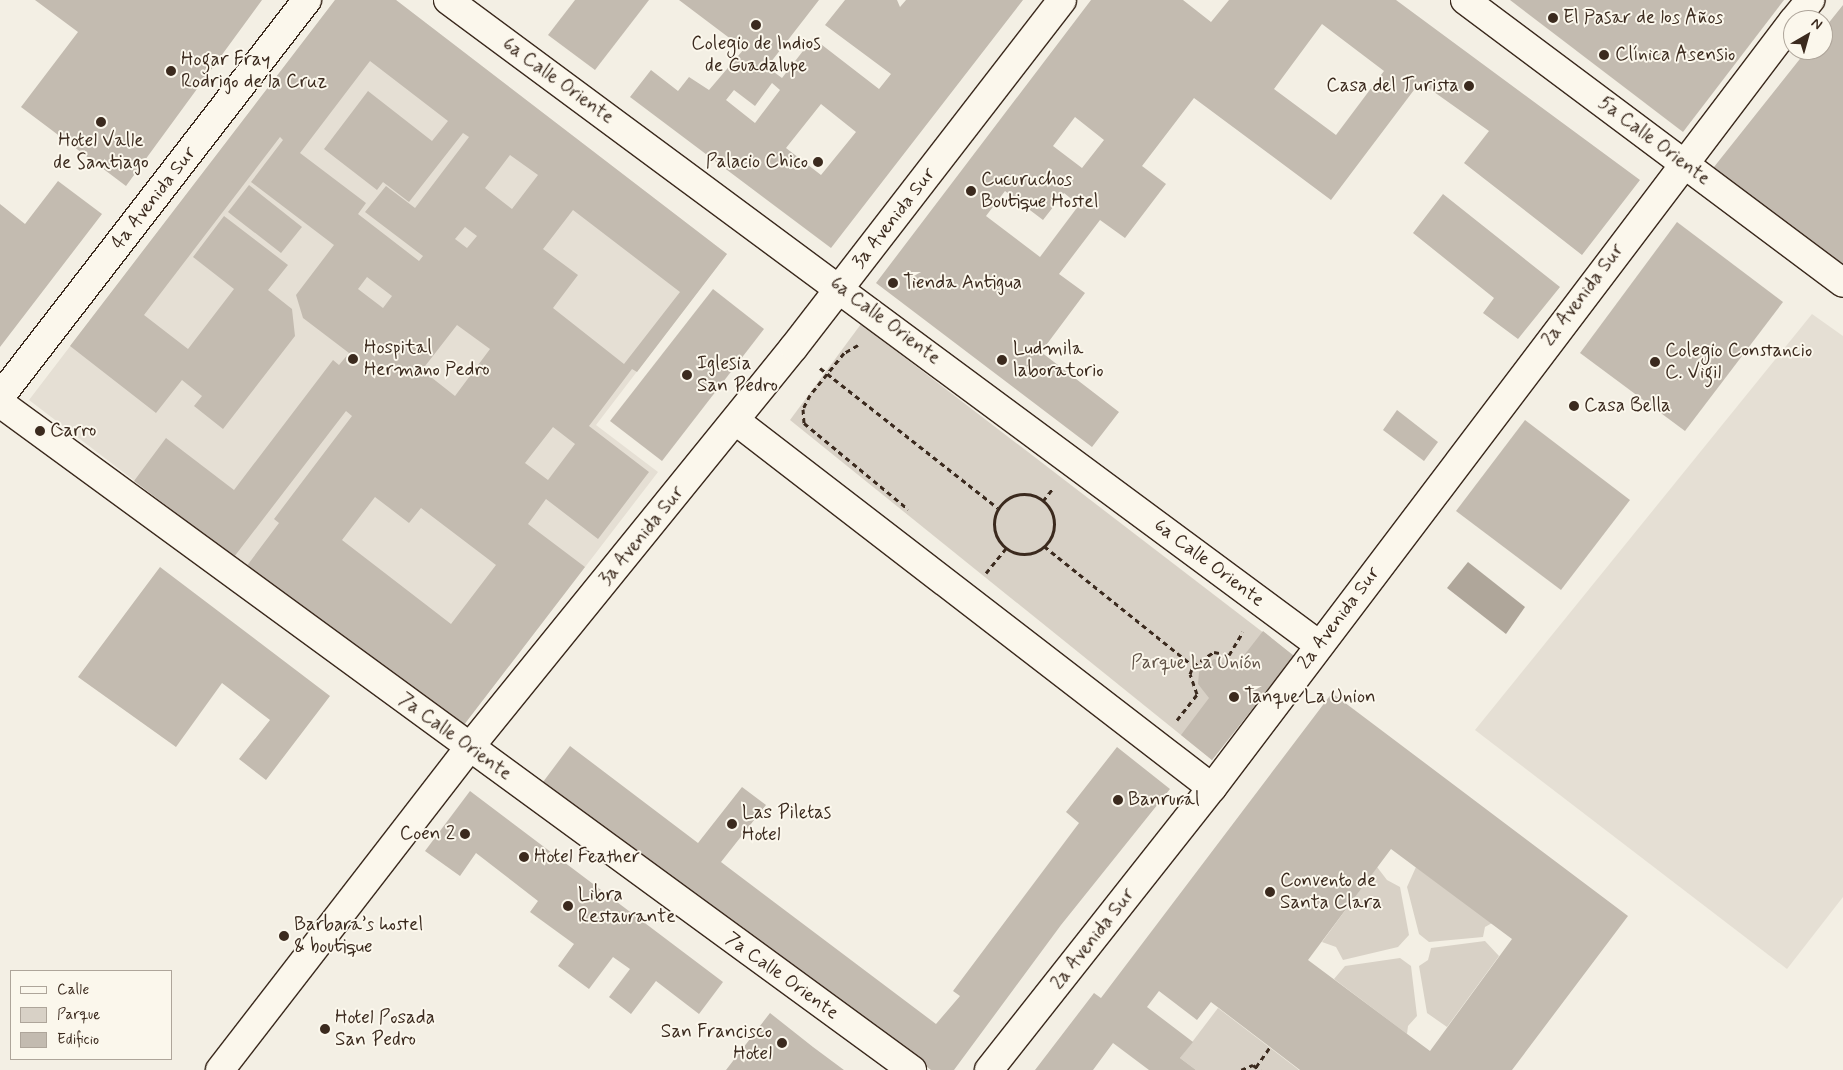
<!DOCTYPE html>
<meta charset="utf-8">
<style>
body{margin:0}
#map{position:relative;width:1843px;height:1070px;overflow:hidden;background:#f3efe4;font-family:Mynerve,sans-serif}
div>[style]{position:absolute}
.built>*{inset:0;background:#e5dfd4}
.green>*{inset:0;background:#d8d1c6}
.water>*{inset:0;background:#afa69a}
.building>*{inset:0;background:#c3bbb0}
.path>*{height:3px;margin-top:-1.5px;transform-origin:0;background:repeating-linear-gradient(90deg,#3b2a1e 0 5px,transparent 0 9px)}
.path>.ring{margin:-1.5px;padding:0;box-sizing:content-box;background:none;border:3px solid #3b2a1e;border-radius:50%}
.roads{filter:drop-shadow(1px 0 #3b2a1e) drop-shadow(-1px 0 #3b2a1e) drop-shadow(0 1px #3b2a1e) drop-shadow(0 -1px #3b2a1e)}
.minor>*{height:28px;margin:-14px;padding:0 14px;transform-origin:14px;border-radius:14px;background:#fbf7ec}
.major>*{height:28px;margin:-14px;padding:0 14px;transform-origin:14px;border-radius:14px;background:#fbf7ec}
.dots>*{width:14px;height:14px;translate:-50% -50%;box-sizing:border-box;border:2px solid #fbf7ec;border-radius:50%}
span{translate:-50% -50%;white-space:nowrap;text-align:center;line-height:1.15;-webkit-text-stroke:4px #fbf7ec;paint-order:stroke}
.poi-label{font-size:19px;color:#3b2a1e}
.left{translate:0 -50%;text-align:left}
.right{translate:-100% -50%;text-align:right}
.street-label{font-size:19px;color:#3b2a1e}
.park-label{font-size:19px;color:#625448}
.legend{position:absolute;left:10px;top:970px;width:162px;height:90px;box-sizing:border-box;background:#fbf7ec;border:1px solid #aea59a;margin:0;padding:6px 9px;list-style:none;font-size:15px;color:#3b2a1e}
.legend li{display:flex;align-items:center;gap:10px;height:25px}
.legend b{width:25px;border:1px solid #aea59a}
.north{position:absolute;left:1783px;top:10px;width:50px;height:50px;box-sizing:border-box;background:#fbf7ec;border:1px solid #aea59a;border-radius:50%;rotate:38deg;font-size:14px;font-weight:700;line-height:20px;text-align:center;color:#3b2a1e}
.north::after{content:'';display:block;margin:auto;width:18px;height:22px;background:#3b2a1e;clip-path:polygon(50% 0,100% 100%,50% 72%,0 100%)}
</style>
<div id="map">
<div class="built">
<i style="clip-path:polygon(335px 0,396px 0,727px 254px,596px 425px,658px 472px,460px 730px,29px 400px)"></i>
<i style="clip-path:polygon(1812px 314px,1843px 336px,1843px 897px,1787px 969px,1475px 730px)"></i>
</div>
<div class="green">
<i style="clip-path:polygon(861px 324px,1294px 656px,1212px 760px,790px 420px)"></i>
<i style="clip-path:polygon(1377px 867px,1387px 880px,1400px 887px,1409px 935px,1398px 947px,1343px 960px,1336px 947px,1322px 942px)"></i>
<i style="clip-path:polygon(1416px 867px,1492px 923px,1485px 927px,1483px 937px,1429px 942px,1419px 934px,1407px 887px)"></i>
<i style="clip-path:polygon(1485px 941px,1499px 956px,1447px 1027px,1427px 1013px,1419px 966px,1428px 960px,1431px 948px)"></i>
<i style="clip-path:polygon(1400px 958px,1411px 966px,1417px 1016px,1408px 1026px,1407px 1034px,1334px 979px,1345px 966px)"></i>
<i style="clip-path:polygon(1218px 1008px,1299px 1070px,1196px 1070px,1180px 1058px)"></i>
</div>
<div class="water">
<i style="clip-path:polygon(1468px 562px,1525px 607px,1506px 634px,1447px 588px)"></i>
</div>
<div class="building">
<i style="clip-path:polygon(35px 0,262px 0,126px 186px,21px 107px,78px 32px)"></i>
<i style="clip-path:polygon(evenodd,335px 0,396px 0,727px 254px,637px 372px,632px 369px,589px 426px,649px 472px,598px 539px,546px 499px,528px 524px,585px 567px,460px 730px,246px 567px,279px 523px,274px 519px,352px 416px,346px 411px,234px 557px,134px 481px,166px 438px,234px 490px,333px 360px,339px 365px,349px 353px,303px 318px,296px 295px,334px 245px,251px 182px,283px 140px,280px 137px,144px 315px,188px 349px,234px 289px,193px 257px,224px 216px,288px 265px,268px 290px,292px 309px,295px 336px,223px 429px,194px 406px,202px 396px,182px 380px,156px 413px,70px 346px,335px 0,370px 61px,448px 121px,432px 141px,368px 91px,324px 149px,377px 190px,383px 182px,409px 202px,463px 133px,469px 137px,415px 208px,386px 186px,365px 212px,423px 256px,419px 261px,358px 214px,366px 203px,300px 153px,370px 61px,335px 0,510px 155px,538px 175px,512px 209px,485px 188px,510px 155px,335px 0,573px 210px,680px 292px,624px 364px,553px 308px,578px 275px,543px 249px,573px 210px,335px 0,465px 227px,477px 236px,467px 248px,455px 239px,465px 227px,335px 0,367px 277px,392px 296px,383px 308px,358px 289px,367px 277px,335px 0,457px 325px,490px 349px,455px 396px,422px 370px,457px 325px,335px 0,553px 427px,575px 444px,548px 480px,525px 463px,553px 427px,335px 0,375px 497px,409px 523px,421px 508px,496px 565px,451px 624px,342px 540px,375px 497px)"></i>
<i style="clip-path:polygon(575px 0,649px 0,595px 70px,548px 35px)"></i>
<i style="clip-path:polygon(evenodd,679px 0,819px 0,767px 67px,782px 78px,813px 38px,879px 89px,891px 74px,825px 25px,845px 0,897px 0,900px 7px,906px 0,1023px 0,831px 248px,630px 97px,651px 70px,678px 91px,689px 77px,709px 90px,744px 49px,679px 0,772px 83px,780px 90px,755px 123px,726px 100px,734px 90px,755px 106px,772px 83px,679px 0,821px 104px,856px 132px,821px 175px,786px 148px,821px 104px)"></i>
<i style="clip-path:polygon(evenodd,1091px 0,1183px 0,1211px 22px,1229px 0,1396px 0,1640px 180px,1582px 255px,1464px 163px,1489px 131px,1420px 82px,1331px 200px,1194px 98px,1142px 166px,1166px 184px,1125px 238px,1100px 220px,1059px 274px,1085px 293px,1041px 352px,1119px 412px,1092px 447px,876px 283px,1091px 0,1322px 24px,1384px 71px,1336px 135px,1274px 89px,1322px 24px,1091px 0,1075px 117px,1104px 140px,1082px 168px,1053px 146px,1075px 117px,1091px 0,1005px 191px,1043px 220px,1064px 193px,1079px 205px,1040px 257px,986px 216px,1005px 191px)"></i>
<i style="clip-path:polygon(1510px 0,1784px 0,1683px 132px)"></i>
<i style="clip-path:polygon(1843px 5px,1843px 278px,1710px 172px,1807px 50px,1823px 50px,1823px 30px)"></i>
<i style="clip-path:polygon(58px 181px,102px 214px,0 347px,0 204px,25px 224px)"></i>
<i style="clip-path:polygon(249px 185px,302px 227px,281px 253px,228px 212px)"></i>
<i style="clip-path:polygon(1443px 194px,1560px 287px,1518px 339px,1483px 313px,1494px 298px,1413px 233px)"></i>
<i style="clip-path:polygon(1677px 222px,1783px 302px,1685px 431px,1580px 353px)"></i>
<i style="clip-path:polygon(713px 289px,764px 329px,662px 461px,610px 421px)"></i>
<i style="clip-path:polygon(1397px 410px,1438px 442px,1424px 461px,1383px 430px)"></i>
<i style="clip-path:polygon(1525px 420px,1630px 500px,1561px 590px,1456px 511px)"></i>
<i style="clip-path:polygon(160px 567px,330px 696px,266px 780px,239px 759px,270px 720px,222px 683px,176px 747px,78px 677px)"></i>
<i style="clip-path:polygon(1263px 631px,1294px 656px,1212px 760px,1181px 735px,1209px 698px,1198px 684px,1199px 672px,1214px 659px,1235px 667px)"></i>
<i style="clip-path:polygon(evenodd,1332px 693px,1628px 916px,1512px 1070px,1300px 1070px,1211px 1002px,1197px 1020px,1159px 991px,1147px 1007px,1193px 1042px,1180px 1058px,1196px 1070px,1149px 1070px,1113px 1043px,1093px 1070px,1035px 1070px,1094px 993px,1101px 998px,1332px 693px,1391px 849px,1512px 939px,1430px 1051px,1308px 960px,1391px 849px)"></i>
<i style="clip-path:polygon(570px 746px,698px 843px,742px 787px,766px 805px,721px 862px,936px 1024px,960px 996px,953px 991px,1079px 823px,1066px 812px,1117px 747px,1170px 789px,1061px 925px,954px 1070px,931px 1070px,543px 782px)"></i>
<i style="clip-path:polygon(470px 791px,723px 982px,699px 1014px,656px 981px,631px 1014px,609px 997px,630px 969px,613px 957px,589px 989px,558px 966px,574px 944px,530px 912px,538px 901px,476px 853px,460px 876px,425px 851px)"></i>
<i style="clip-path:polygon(770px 1013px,813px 1047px,844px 1070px,726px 1070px)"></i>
</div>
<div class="path">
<i style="left:858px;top:345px;width:16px;rotate:150deg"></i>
<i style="left:844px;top:353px;width:54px;rotate:129deg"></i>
<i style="left:810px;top:395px;width:16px;rotate:117deg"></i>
<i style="left:803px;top:409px;width:14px;rotate:86deg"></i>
<i style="left:804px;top:423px;width:135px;rotate:39.6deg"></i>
<i style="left:820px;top:368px;width:226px;rotate:38.2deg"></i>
<i class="ring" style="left:994px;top:494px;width:57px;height:57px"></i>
<i style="left:1043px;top:501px;width:16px;rotate:-52deg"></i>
<i style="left:1044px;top:546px;width:191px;rotate:38.8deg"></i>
<i style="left:986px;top:573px;width:32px;rotate:-51deg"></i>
<i style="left:1177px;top:720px;width:33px;rotate:-52deg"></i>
<i style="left:1197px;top:694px;width:21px;rotate:-109deg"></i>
<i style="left:1190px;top:674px;width:9px;rotate:-69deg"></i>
<i style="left:1193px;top:666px;width:25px;rotate:-34deg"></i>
<i style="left:1214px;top:652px;width:15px;rotate:11deg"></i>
<i style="left:1229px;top:655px;width:27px;rotate:-59deg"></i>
<i style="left:1256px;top:1067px;width:24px;rotate:-55deg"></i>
<i style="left:1241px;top:1070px;width:13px;rotate:-23deg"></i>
<i style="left:1253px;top:1065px;width:9px;rotate:36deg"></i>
</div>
<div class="roads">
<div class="minor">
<i style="left:448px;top:0;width:1084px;rotate:36.52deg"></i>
<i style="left:1794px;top:20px;width:26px;rotate:-51deg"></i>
<i style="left:0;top:397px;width:502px;rotate:-52.29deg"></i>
<i style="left:736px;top:421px;width:601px;rotate:37.63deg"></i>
<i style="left:220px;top:1070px;width:407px;rotate:-52.3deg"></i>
<i style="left:469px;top:748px;width:516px;rotate:-50.98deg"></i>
<i style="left:794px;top:347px;width:438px;rotate:-52.3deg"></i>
<i style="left:989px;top:1070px;width:360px;rotate:-51.7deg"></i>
<i style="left:1212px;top:788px;width:962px;rotate:-52.86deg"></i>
</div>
<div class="major">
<i style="left:1465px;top:0;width:472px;rotate:36.8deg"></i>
<i style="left:0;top:403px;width:1130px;rotate:36.18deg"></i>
</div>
</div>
<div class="dots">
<i style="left:1553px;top:18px;background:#3b2a1e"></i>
<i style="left:756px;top:25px;background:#3b2a1e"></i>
<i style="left:1604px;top:55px;background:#3b2a1e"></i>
<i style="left:171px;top:71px;background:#3b2a1e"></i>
<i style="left:1469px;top:86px;background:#3b2a1e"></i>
<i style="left:101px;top:122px;background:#3b2a1e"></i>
<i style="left:818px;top:162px;background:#3b2a1e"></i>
<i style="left:971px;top:191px;background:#3b2a1e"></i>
<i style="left:893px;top:283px;background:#3b2a1e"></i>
<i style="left:353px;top:359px;background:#3b2a1e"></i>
<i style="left:1002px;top:360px;background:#3b2a1e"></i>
<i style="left:1655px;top:362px;background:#3b2a1e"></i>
<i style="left:687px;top:375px;background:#3b2a1e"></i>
<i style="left:1574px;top:406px;background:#3b2a1e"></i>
<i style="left:40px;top:431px;background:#3b2a1e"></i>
<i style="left:1234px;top:697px;background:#3b2a1e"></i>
<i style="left:1118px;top:800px;background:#3b2a1e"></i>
<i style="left:732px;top:824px;background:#3b2a1e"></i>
<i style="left:465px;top:834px;background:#3b2a1e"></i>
<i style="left:524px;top:857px;background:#3b2a1e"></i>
<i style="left:1270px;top:892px;background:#3b2a1e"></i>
<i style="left:568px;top:906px;background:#3b2a1e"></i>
<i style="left:284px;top:936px;background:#3b2a1e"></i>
<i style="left:325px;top:1029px;background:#3b2a1e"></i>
<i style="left:782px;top:1043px;background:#3b2a1e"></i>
</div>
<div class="poi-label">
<span class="left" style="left:1563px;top:18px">El Pasar de los Años</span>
<span style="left:756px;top:55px">Colegio de Indios<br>de Guadalupe</span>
<span class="left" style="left:1615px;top:55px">Clínica Asensio</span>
<span class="left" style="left:181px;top:71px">Hogar Fray<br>Rodrigo de la Cruz</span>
<span class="right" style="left:1459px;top:86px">Casa del Turista</span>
<span style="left:101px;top:152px">Hotel Valle<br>de Santiago</span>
<span class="right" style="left:808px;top:162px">Palacio Chico</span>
<span class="left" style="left:981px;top:191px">Cucuruchos<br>Boutique Hostel</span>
<span class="left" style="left:903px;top:283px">Tienda Antigua</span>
<span class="left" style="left:364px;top:359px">Hospital<br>Hermano Pedro</span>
<span class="left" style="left:1013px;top:360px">Ludmila<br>laboratorio</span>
<span class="left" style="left:1665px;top:362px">Colegio Constancio<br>C. Vigil</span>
<span class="left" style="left:697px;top:375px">Iglesia<br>San Pedro</span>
<span class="left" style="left:1584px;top:406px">Casa Bella</span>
<span class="left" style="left:50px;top:431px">Carro</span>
<span class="left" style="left:1244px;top:697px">Tanque La Union</span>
<span class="left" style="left:1128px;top:800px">Banrural</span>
<span class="left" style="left:742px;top:824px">Las Piletas<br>Hotel</span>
<span class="right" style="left:455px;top:834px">Coen 2</span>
<span class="left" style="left:534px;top:857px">Hotel Feather</span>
<span class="left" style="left:1280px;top:892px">Convento de<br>Santa Clara</span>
<span class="left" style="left:578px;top:906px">Libra<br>Restaurante</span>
<span class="left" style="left:294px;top:936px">Barbara’s hostel<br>&amp; boutique</span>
<span class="left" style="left:335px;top:1029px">Hotel Posada<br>San Pedro</span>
<span class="right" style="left:772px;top:1043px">San Francisco<br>Hotel</span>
</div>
<div class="street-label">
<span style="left:558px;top:81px;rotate:36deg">6a Calle Oriente</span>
<span style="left:1654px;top:141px;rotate:37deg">5a Calle Oriente</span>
<span style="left:154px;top:198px;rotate:-52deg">4a Avenida Sur</span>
<span style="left:894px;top:218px;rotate:-52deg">3a Avenida Sur</span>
<span style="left:1583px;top:295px;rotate:-53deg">2a Avenida Sur</span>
<span style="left:885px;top:321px;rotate:37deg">6a Calle Oriente</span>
<span style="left:642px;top:536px;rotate:-51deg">3a Avenida Sur</span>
<span style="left:1209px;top:563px;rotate:37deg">6a Calle Oriente</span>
<span style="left:1339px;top:618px;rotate:-53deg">2a Avenida Sur</span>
<span style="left:455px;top:737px;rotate:36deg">7a Calle Oriente</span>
<span style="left:1093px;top:939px;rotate:-52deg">2a Avenida Sur</span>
<span style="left:782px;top:976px;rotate:36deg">7a Calle Oriente</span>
</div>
<div class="park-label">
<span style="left:1196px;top:663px">Parque La Unión</span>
</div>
<ul class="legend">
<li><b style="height:6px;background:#fbf7ec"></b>Calle</li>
<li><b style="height:14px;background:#d8d1c6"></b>Parque</li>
<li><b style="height:14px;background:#c3bbb0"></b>Edificio</li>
</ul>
<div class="north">N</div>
</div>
